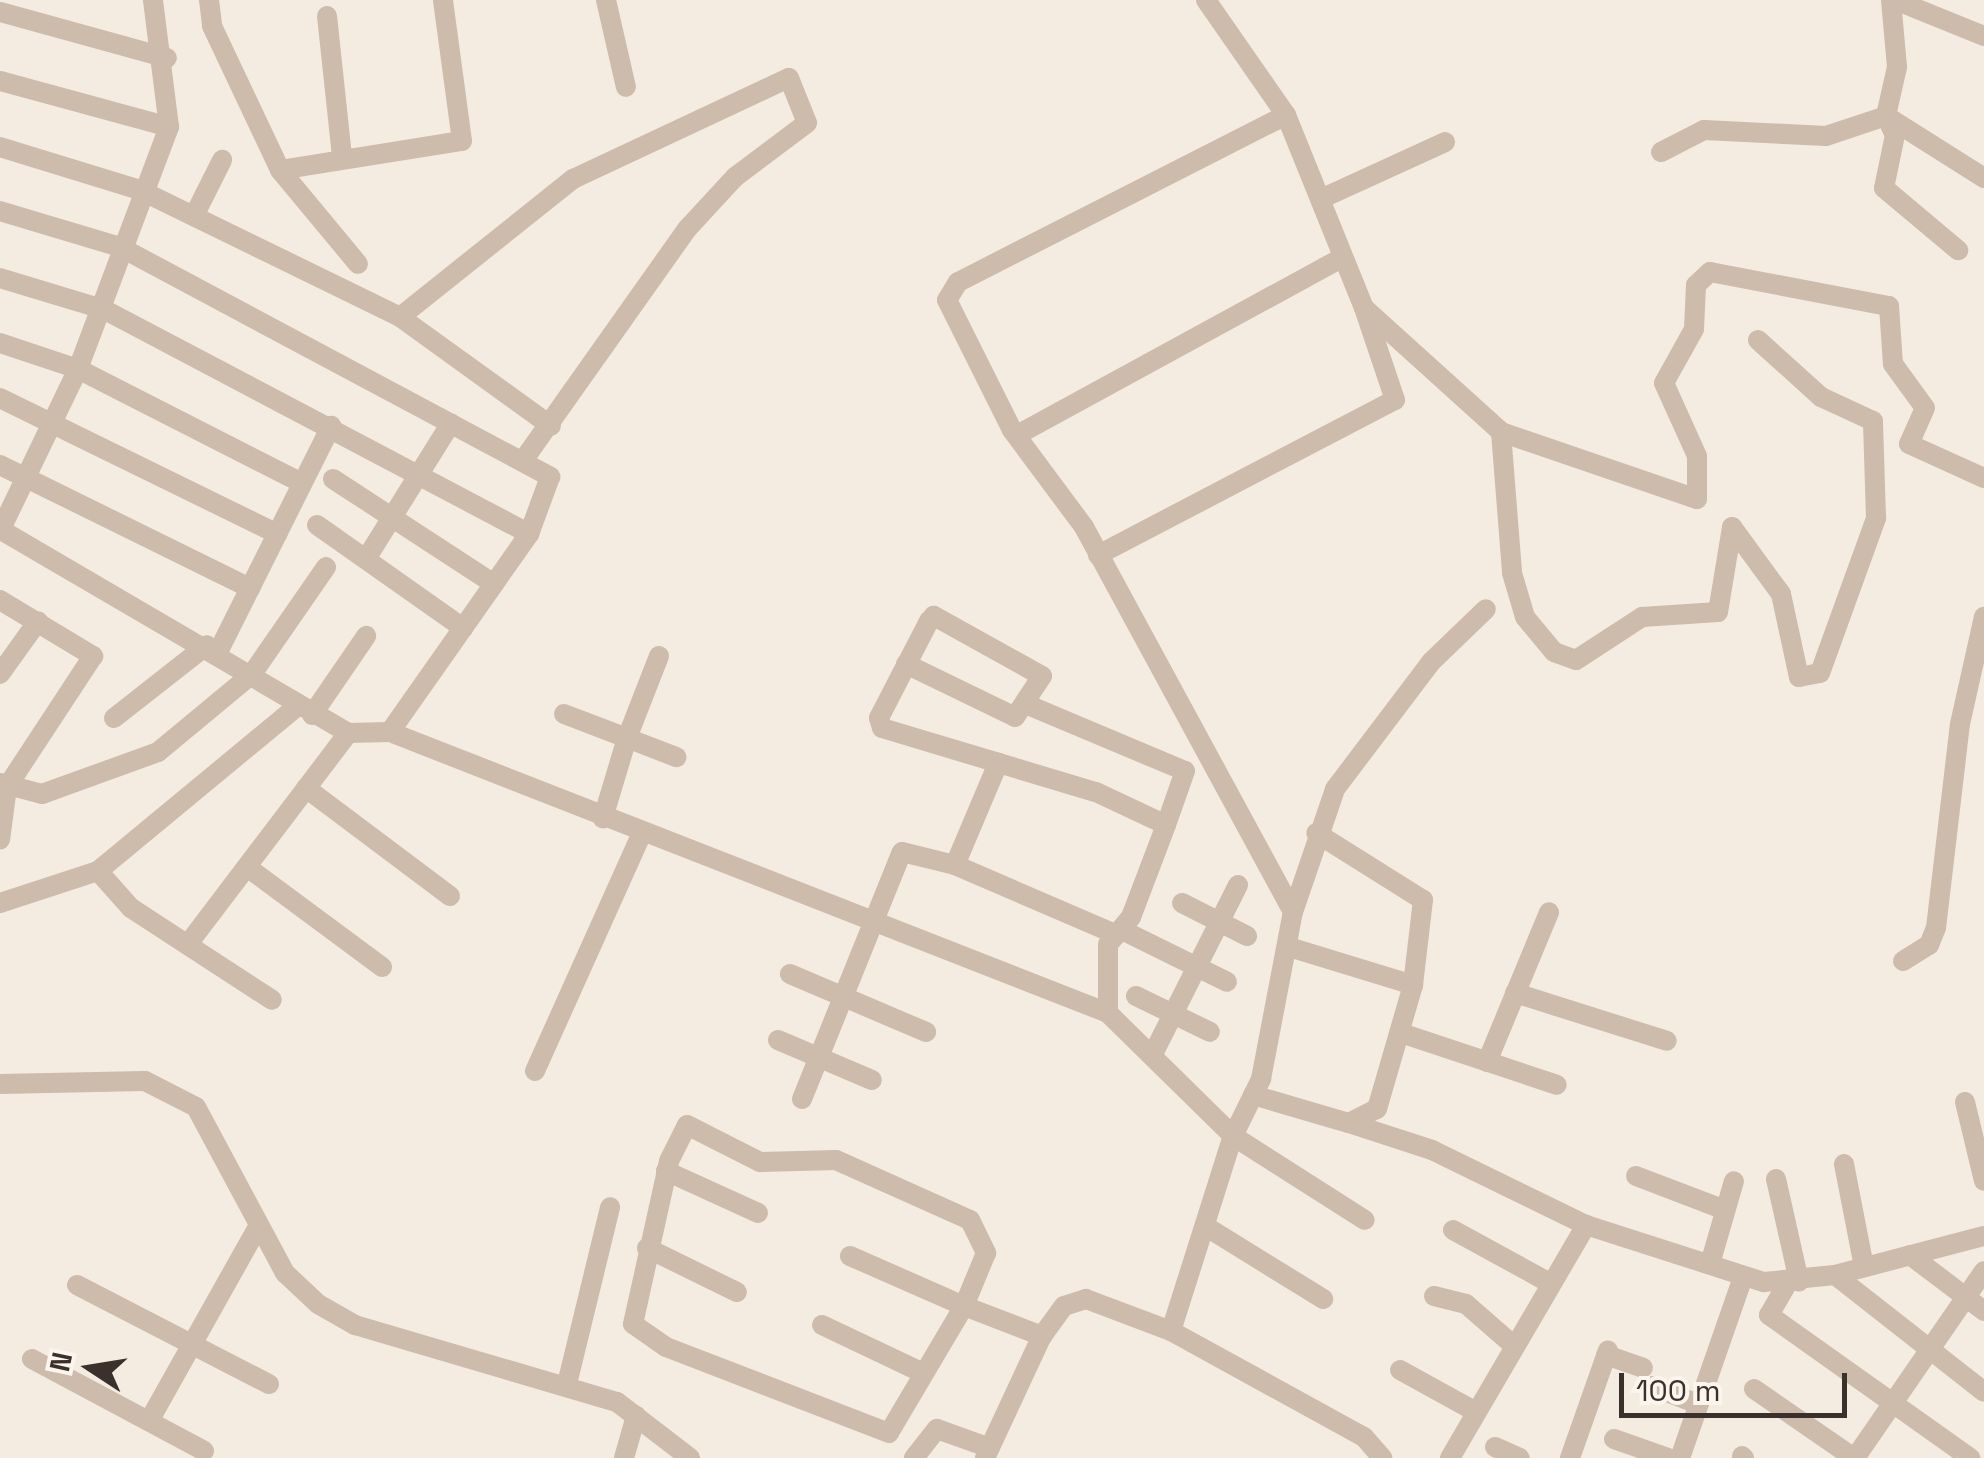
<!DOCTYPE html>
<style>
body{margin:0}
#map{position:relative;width:1984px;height:1458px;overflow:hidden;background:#f4ebe1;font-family:"Space Grotesk",sans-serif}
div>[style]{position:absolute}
.minor>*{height:20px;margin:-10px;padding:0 10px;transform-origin:10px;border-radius:10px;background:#cdbbac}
span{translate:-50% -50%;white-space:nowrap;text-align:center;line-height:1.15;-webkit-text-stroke:10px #fbf5ee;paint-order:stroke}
.north{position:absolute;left:40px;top:1318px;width:100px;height:100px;-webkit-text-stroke:8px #fbf5ee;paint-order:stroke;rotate:282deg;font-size:28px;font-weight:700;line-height:40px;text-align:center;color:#3b302b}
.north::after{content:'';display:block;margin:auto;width:35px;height:45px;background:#3b302b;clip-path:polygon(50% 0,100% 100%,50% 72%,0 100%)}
.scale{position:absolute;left:1619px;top:1373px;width:228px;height:45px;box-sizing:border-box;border:5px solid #3b302b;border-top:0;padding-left:12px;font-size:30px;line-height:35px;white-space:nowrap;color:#3b302b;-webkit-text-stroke:8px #fbf5ee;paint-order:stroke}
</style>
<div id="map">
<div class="minor">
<i style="left:209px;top:0;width:26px;rotate:83deg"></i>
<i style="left:212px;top:26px;width:159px;rotate:64.7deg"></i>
<i style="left:280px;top:170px;width:122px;rotate:50.3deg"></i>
<i style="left:606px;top:0;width:89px;rotate:77.1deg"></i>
<i style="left:1206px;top:0;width:140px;rotate:55.2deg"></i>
<i style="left:1286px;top:115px;width:208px;rotate:68deg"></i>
<i style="left:1364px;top:308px;width:185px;rotate:42.1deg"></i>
<i style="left:1501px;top:432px;width:141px;rotate:85.5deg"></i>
<i style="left:1512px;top:573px;width:46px;rotate:73.5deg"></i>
<i style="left:1525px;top:617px;width:45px;rotate:50.4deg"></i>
<i style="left:1554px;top:652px;width:23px;rotate:20deg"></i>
<i style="left:1576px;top:660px;width:79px;rotate:-33.1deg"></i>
<i style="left:1642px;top:617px;width:76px;rotate:-3.8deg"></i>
<i style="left:1718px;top:612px;width:86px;rotate:-80.6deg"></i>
<i style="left:1732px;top:527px;width:83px;rotate:53.8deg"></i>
<i style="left:1781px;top:594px;width:85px;rotate:77.8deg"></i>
<i style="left:1799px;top:677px;width:21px;rotate:-11deg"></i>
<i style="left:1820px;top:673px;width:165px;rotate:-70.1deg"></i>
<i style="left:1876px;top:518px;width:97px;rotate:-91.8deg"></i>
<i style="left:1873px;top:421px;width:57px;rotate:-155.2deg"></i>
<i style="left:1821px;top:397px;width:85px;rotate:-137.9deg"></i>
<i style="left:1891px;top:0;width:67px;rotate:84.9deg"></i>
<i style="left:1897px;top:67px;width:50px;rotate:102.7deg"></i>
<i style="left:1886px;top:116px;width:21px;rotate:65deg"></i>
<i style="left:1895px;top:135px;width:54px;rotate:101.7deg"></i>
<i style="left:1884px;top:188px;width:97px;rotate:40deg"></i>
<i style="left:1895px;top:0;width:96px;rotate:22deg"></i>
<i style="left:0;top:12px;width:173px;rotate:15.4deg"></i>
<i style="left:327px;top:16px;width:141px;rotate:83.9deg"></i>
<i style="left:0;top:81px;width:175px;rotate:15.2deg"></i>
<i style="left:1286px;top:115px;width:368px;rotate:153deg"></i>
<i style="left:958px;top:282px;width:21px;rotate:121deg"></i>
<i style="left:947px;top:300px;width:145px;rotate:63.4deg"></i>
<i style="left:1012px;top:430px;width:121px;rotate:53.4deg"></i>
<i style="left:1084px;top:527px;width:438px;rotate:61.5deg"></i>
<i style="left:0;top:147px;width:146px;rotate:17.1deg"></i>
<i style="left:140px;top:190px;width:289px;rotate:26deg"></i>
<i style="left:400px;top:317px;width:186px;rotate:35.8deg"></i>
<i style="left:1661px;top:152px;width:48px;rotate:-27.1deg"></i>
<i style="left:1704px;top:130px;width:122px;rotate:2.8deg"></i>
<i style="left:1826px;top:136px;width:63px;rotate:-18.4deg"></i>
<i style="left:1886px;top:116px;width:116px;rotate:32.3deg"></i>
<i style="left:280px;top:170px;width:184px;rotate:-9.1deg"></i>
<i style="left:462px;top:141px;width:142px;rotate:-97.7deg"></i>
<i style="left:1325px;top:197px;width:132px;rotate:-24.6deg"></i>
<i style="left:0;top:211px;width:125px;rotate:16.7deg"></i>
<i style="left:120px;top:247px;width:488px;rotate:28.1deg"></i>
<i style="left:550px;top:477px;width:61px;rotate:110.2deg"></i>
<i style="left:529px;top:534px;width:242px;rotate:125.1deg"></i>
<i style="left:194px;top:216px;width:63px;rotate:-63.4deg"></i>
<i style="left:0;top:278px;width:108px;rotate:16.8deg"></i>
<i style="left:103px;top:309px;width:482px;rotate:27.8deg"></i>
<i style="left:400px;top:317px;width:221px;rotate:-38.6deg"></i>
<i style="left:573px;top:179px;width:238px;rotate:-25.1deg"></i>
<i style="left:789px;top:78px;width:48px;rotate:68.2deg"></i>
<i style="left:807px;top:123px;width:90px;rotate:143.1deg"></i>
<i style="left:735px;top:177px;width:71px;rotate:132.7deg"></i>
<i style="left:687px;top:229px;width:282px;rotate:125.3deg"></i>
<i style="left:0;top:343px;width:82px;rotate:18.4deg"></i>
<i style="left:78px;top:369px;width:251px;rotate:27deg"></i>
<i style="left:0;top:398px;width:309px;rotate:26.1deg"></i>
<i style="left:1501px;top:432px;width:207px;rotate:18.9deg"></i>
<i style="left:1697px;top:499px;width:43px;rotate:-90deg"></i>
<i style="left:1697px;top:456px;width:80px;rotate:-114.3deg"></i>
<i style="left:1664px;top:383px;width:62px;rotate:-60.9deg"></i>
<i style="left:1694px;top:329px;width:44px;rotate:-87.4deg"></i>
<i style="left:1696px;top:285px;width:19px;rotate:-43deg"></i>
<i style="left:1710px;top:272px;width:182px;rotate:10.8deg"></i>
<i style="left:1889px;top:306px;width:58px;rotate:86.1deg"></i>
<i style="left:1893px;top:364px;width:54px;rotate:54deg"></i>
<i style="left:1925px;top:408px;width:39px;rotate:114deg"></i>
<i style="left:1909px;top:444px;width:82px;rotate:24.4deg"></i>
<i style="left:1017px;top:435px;width:368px;rotate:-28.6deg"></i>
<i style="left:0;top:465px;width:279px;rotate:26.2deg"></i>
<i style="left:333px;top:479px;width:192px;rotate:33.1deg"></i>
<i style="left:317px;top:525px;width:179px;rotate:35.2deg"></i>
<i style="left:1px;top:530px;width:402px;rotate:30.3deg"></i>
<i style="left:348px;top:733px;width:42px;rotate:-1.4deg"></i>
<i style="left:390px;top:732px;width:771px;rotate:21.37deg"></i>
<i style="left:1108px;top:1013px;width:175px;rotate:44.5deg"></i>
<i style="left:1233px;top:1136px;width:156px;rotate:32.5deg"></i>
<i style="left:0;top:531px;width:180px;rotate:-64.3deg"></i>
<i style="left:78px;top:369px;width:259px;rotate:-69.4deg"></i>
<i style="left:169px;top:127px;width:128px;rotate:-97.2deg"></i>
<i style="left:1098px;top:555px;width:335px;rotate:-27.6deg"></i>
<i style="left:1395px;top:400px;width:97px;rotate:-108.6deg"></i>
<i style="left:366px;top:559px;width:160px;rotate:-58deg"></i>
<i style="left:0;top:600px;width:109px;rotate:31.1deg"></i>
<i style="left:93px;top:656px;width:157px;rotate:123.3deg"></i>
<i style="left:7px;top:787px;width:53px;rotate:97.5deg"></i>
<i style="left:218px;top:652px;width:253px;rotate:-63.4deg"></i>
<i style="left:659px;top:656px;width:88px;rotate:111.3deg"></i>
<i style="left:627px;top:738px;width:53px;rotate:21.2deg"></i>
<i style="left:906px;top:664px;width:121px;rotate:25.9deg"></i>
<i style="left:1015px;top:717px;width:49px;rotate:-56.6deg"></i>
<i style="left:1042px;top:676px;width:124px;rotate:-150.9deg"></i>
<i style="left:934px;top:616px;width:7px;rotate:135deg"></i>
<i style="left:929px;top:621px;width:109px;rotate:117.3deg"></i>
<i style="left:879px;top:718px;width:10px;rotate:73deg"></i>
<i style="left:882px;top:728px;width:223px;rotate:16.7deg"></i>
<i style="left:1096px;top:792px;width:77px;rotate:25.2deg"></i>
<i style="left:1166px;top:825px;width:98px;rotate:110.8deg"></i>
<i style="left:1131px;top:917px;width:35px;rotate:130deg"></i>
<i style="left:1108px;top:944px;width:69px;rotate:90deg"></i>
<i style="left:0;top:674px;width:65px;rotate:-54.4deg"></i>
<i style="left:1028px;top:705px;width:170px;rotate:22.8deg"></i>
<i style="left:1185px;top:771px;width:57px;rotate:109.4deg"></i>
<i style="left:564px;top:714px;width:67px;rotate:20.9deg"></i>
<i style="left:627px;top:738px;width:84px;rotate:106.7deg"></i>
<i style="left:312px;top:715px;width:96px;rotate:-55.6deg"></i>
<i style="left:114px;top:718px;width:118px;rotate:-38.1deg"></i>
<i style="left:0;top:783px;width:43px;rotate:14.7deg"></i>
<i style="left:42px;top:794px;width:123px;rotate:-19.9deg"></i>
<i style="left:158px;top:752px;width:122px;rotate:-39.7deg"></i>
<i style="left:252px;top:674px;width:130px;rotate:-55.3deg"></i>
<i style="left:306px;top:788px;width:180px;rotate:36.9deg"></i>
<i style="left:955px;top:865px;width:111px;rotate:-67.1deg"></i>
<i style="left:247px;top:867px;width:168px;rotate:36.5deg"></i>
<i style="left:98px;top:871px;width:257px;rotate:-39.6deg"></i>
<i style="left:0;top:903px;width:103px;rotate:-18.1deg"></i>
<i style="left:98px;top:871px;width:50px;rotate:48.3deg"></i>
<i style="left:131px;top:908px;width:168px;rotate:33.1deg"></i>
<i style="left:1182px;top:903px;width:73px;rotate:26.9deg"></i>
<i style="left:1122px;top:930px;width:117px;rotate:26.3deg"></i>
<i style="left:188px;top:944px;width:265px;rotate:-52.8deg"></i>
<i style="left:1289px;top:947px;width:130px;rotate:17deg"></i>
<i style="left:1903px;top:961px;width:31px;rotate:-32deg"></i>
<i style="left:1929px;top:945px;width:18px;rotate:-68deg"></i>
<i style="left:1936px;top:928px;width:205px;rotate:-83.3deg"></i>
<i style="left:1960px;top:724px;width:110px;rotate:-77.4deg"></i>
<i style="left:790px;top:974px;width:148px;rotate:23.1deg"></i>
<i style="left:1515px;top:993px;width:159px;rotate:17.5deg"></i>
<i style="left:1136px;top:996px;width:82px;rotate:25.9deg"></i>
<i style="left:1401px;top:1033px;width:164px;rotate:18.4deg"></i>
<i style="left:778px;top:1040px;width:102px;rotate:23.1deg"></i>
<i style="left:1154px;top:1052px;width:187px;rotate:-63.3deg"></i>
<i style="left:1487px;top:1062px;width:162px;rotate:-67.5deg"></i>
<i style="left:535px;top:1071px;width:261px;rotate:-65.8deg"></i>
<i style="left:0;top:1084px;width:145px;rotate:-1.2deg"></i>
<i style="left:145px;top:1081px;width:57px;rotate:27deg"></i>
<i style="left:196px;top:1107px;width:188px;rotate:61.8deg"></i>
<i style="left:285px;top:1273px;width:45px;rotate:43.2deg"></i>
<i style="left:318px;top:1304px;width:43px;rotate:29.6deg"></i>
<i style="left:355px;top:1325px;width:273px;rotate:16.4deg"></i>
<i style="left:617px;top:1402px;width:92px;rotate:37.5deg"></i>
<i style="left:1253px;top:1095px;width:100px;rotate:16.3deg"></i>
<i style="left:1349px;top:1123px;width:31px;rotate:-27deg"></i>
<i style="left:1377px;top:1109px;width:129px;rotate:-73.8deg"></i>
<i style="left:1413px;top:985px;width:86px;rotate:-83.3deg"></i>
<i style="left:1423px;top:900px;width:126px;rotate:-147.9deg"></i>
<i style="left:802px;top:1099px;width:266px;rotate:-68deg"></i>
<i style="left:902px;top:852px;width:55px;rotate:13.8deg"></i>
<i style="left:955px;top:865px;width:174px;rotate:23.3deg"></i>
<i style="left:1965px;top:1102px;width:81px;rotate:76.5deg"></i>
<i style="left:1349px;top:1123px;width:87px;rotate:18deg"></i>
<i style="left:1432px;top:1150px;width:171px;rotate:26deg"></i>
<i style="left:1586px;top:1225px;width:187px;rotate:17.8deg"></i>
<i style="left:1764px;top:1282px;width:71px;rotate:-5.6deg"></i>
<i style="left:1835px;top:1275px;width:154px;rotate:-14.7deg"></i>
<i style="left:1844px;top:1164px;width:105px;rotate:79deg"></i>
<i style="left:666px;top:1171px;width:101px;rotate:24.5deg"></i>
<i style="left:1636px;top:1176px;width:95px;rotate:20.9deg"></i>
<i style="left:1776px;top:1179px;width:105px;rotate:77.3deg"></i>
<i style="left:1205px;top:1226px;width:139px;rotate:31.7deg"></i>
<i style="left:1453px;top:1230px;width:108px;rotate:28.7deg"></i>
<i style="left:647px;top:1248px;width:100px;rotate:26.1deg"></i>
<i style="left:1910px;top:1255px;width:93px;rotate:37.1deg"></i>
<i style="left:850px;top:1256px;width:124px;rotate:23.7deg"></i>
<i style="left:964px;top:1306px;width:147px;rotate:120.6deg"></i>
<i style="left:889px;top:1433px;width:239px;rotate:-158.9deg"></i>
<i style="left:666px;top:1347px;width:40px;rotate:-145.1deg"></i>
<i style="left:633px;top:1324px;width:167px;rotate:-77.5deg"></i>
<i style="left:669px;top:1161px;width:40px;rotate:-63.4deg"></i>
<i style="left:687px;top:1125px;width:82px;rotate:26.9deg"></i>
<i style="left:760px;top:1162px;width:76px;rotate:-1.5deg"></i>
<i style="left:836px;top:1160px;width:147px;rotate:24.1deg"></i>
<i style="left:970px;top:1220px;width:37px;rotate:64deg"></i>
<i style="left:986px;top:1253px;width:57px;rotate:112.5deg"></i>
<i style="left:964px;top:1306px;width:84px;rotate:21deg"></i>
<i style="left:1710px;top:1264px;width:86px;rotate:-73.9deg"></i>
<i style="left:1835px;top:1275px;width:189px;rotate:38.1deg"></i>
<i style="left:1787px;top:1284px;width:36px;rotate:120deg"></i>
<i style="left:1769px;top:1315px;width:247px;rotate:35.4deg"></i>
<i style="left:77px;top:1285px;width:216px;rotate:27.3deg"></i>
<i style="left:1434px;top:1296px;width:33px;rotate:14deg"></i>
<i style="left:1466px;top:1304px;width:62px;rotate:41.1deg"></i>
<i style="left:822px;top:1325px;width:107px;rotate:25.4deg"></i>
<i style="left:1171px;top:1331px;width:205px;rotate:-72.4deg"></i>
<i style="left:1233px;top:1136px;width:64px;rotate:-63.8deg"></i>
<i style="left:1261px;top:1079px;width:170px;rotate:-79.2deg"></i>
<i style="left:1293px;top:912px;width:130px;rotate:-71.1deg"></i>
<i style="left:1335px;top:789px;width:159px;rotate:-52.9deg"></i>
<i style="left:1431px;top:662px;width:76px;rotate:-43.9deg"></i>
<i style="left:1606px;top:1355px;width:39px;rotate:19deg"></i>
<i style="left:32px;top:1359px;width:195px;rotate:28.1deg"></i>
<i style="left:1400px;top:1370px;width:87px;rotate:28.9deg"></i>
<i style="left:567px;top:1384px;width:182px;rotate:-76.3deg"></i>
<i style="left:1651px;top:1386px;width:50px;rotate:21deg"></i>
<i style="left:1754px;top:1389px;width:121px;rotate:34.6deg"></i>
<i style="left:149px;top:1421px;width:223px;rotate:-60.7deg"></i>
<i style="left:1614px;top:1439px;width:57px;rotate:19.4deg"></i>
<i style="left:1495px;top:1447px;width:27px;rotate:24deg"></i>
<i style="left:1742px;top:1456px;width:3px;rotate:45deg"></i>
<i style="left:624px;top:1458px;width:44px;rotate:-74.1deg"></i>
<i style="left:914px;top:1458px;width:37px;rotate:-52deg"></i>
<i style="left:937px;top:1429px;width:56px;rotate:19.7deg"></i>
<i style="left:985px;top:1458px;width:135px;rotate:-65deg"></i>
<i style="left:1042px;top:1336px;width:37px;rotate:-54deg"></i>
<i style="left:1064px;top:1306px;width:23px;rotate:-18deg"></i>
<i style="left:1086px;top:1299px;width:91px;rotate:20.6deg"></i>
<i style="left:1171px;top:1331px;width:220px;rotate:28.8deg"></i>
<i style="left:1364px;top:1437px;width:28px;rotate:49deg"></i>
<i style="left:1450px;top:1458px;width:270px;rotate:-59.7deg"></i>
<i style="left:1570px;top:1458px;width:114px;rotate:-70.6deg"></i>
<i style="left:1680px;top:1458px;width:192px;rotate:-70.8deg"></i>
<i style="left:1855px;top:1458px;width:227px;rotate:-55.4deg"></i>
</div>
<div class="north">N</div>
<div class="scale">100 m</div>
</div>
